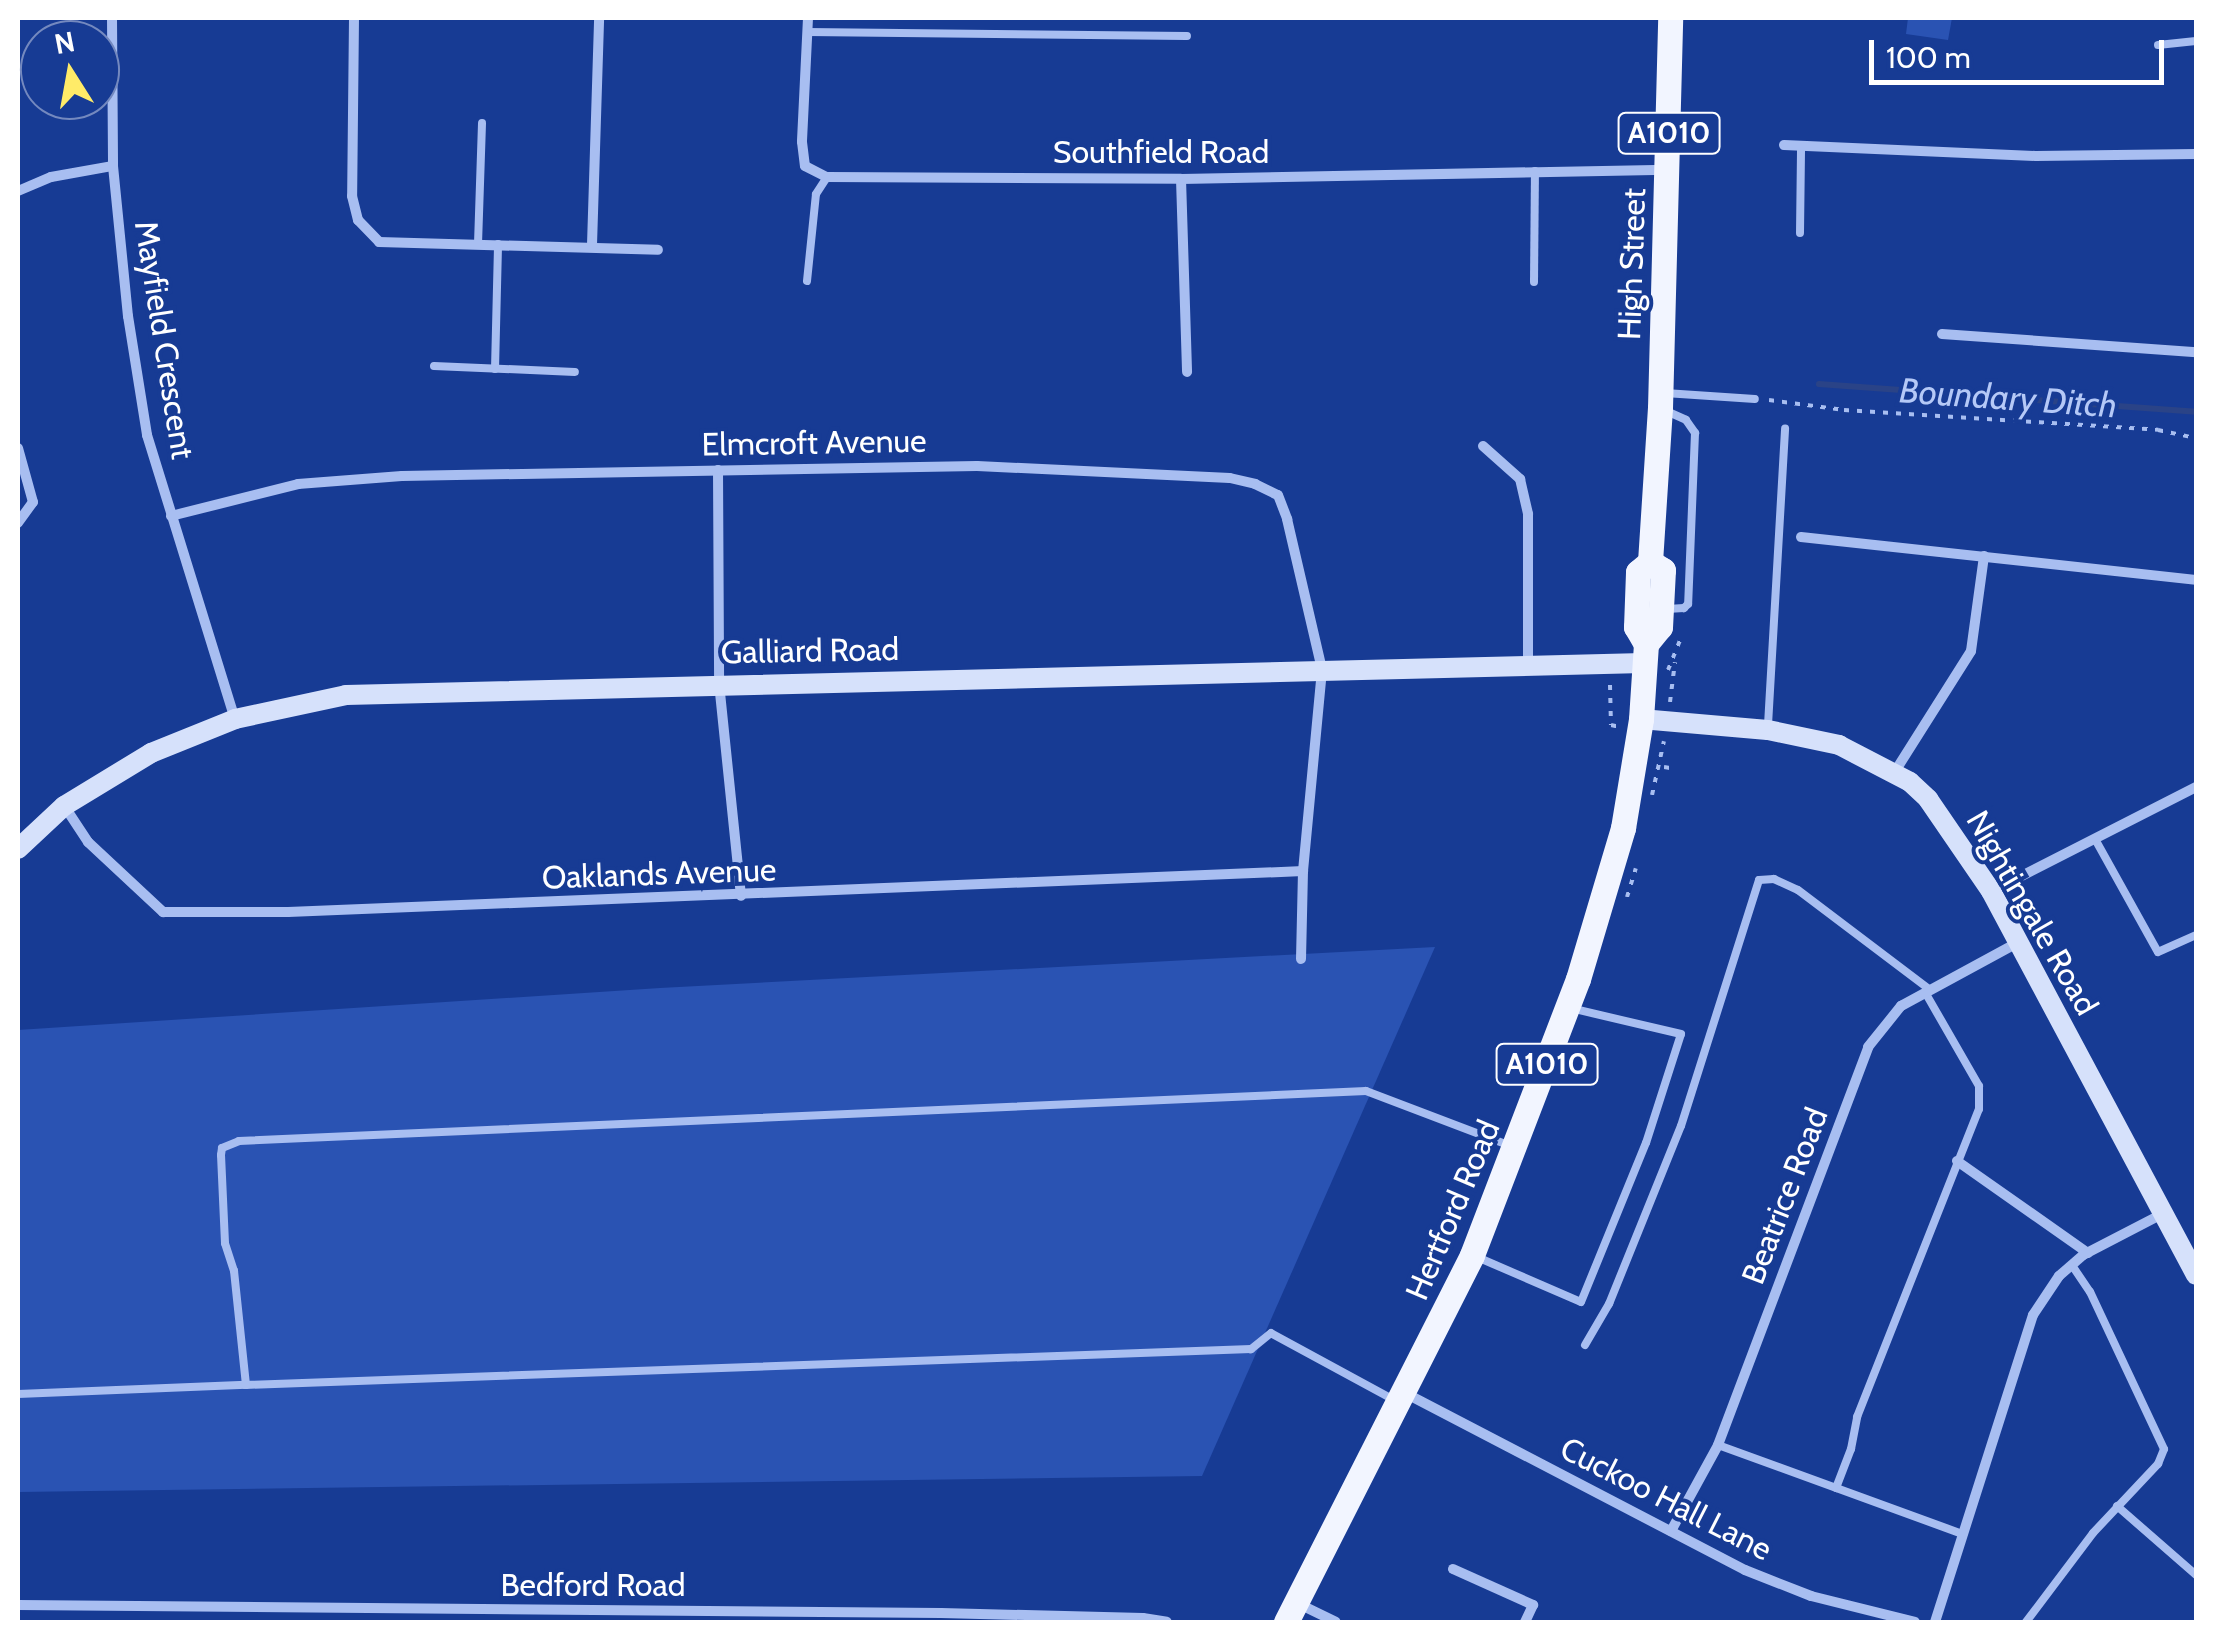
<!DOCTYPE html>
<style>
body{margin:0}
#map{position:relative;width:2214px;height:1640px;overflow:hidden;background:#173b94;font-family:Cabin,sans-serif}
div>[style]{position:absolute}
.green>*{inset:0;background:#2a53b3}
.stream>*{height:6px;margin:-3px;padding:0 3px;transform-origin:3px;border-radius:3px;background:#2a4387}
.path>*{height:4px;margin-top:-2px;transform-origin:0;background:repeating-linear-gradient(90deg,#a8bef1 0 5px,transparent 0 13px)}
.lane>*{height:8px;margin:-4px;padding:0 4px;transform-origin:4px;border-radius:4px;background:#a8bef1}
.street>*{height:10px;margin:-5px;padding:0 5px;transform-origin:5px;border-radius:5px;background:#a8bef1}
.secondary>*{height:20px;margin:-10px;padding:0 10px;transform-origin:10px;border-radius:10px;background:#d6e1fb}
.primary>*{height:25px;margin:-12.5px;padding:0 12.5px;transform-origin:12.5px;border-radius:12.5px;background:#f2f5ff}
span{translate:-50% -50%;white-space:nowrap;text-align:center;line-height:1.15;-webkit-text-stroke:8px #173b94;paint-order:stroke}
.shield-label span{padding:2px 8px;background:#173b94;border:2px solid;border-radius:8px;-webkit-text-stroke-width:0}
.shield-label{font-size:30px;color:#fff;font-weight:700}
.street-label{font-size:32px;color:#fff}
.water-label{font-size:35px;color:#b5c9f7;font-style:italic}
.frame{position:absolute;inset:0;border:20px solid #fff;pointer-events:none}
.north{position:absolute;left:20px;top:20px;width:100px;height:100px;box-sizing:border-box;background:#173b94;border:2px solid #7489bf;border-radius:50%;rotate:349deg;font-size:28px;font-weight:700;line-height:40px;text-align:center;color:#fff}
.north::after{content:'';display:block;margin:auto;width:35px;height:45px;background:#ffeb68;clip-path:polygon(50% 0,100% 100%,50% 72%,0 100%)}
.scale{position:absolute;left:1869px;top:40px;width:295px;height:45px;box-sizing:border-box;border:5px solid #fff;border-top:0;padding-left:12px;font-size:30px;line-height:35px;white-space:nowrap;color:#fff;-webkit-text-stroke:8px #173b94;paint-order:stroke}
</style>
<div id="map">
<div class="green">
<i style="clip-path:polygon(1908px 18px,1952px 18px,1948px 40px,1906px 34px)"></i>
<i style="clip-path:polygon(1435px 947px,1202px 1476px,18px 1492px,18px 1030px,660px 988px)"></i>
</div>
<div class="stream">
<i style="left:1819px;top:384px;width:378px;rotate:4.2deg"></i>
</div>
<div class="path">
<i style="left:1769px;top:400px;width:76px;rotate:7.6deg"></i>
<i style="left:1844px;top:410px;width:315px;rotate:3.6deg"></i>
<i style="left:2158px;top:430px;width:39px;rotate:12deg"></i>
<i style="left:1668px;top:670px;width:35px;rotate:-68deg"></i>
<i style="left:1610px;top:685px;width:40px;rotate:88.6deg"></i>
<i style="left:1611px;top:725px;width:9px;rotate:13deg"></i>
<i style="left:1670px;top:702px;width:40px;rotate:-82.9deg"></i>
<i style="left:1664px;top:767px;width:6px;rotate:9deg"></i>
<i style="left:1652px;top:795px;width:55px;rotate:-77.5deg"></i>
<i style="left:1627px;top:897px;width:30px;rotate:-73deg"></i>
</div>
<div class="lane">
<i style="left:807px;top:32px;width:380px;rotate:0.6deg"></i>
<i style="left:2158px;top:45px;width:38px;rotate:-6deg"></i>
<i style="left:1800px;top:233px;width:87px;rotate:-89.3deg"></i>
<i style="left:478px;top:244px;width:121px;rotate:-88.1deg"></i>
<i style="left:807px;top:281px;width:87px;rotate:-84.1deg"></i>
<i style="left:816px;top:194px;width:20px;rotate:-57deg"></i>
<i style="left:1534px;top:282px;width:111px;rotate:-89.5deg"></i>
<i style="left:434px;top:366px;width:141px;rotate:2.4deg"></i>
<i style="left:495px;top:369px;width:125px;rotate:-88.6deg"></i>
<i style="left:1665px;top:393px;width:90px;rotate:3.8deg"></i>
<i style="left:1664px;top:410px;width:24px;rotate:24deg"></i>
<i style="left:1686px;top:420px;width:16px;rotate:55deg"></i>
<i style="left:1695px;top:433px;width:171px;rotate:92.3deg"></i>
<i style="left:1688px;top:604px;width:6px;rotate:135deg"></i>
<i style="left:1684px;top:608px;width:17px;rotate:177deg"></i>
<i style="left:1768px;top:725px;width:297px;rotate:-86.7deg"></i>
<i style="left:2095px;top:839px;width:129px;rotate:60.9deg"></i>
<i style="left:2158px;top:952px;width:42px;rotate:-24.1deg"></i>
<i style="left:1477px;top:1257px;width:113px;rotate:23.4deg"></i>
<i style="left:1581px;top:1302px;width:172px;rotate:-67.8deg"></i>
<i style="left:1646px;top:1143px;width:114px;rotate:-72.2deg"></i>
<i style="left:1681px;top:1034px;width:114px;rotate:-166.8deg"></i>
<i style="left:1585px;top:1345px;width:48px;rotate:-59.7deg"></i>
<i style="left:1609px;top:1304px;width:192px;rotate:-68deg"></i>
<i style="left:1681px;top:1126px;width:258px;rotate:-72.4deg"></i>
<i style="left:1759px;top:880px;width:15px;rotate:-4deg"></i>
<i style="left:1774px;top:879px;width:26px;rotate:25deg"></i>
<i style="left:1798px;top:890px;width:164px;rotate:37.1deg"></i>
<i style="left:18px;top:1394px;width:228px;rotate:-2.3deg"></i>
<i style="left:1396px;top:1401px;width:142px;rotate:-151.5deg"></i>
<i style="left:1271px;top:1333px;width:26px;rotate:141deg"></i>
<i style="left:1251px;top:1349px;width:1006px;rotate:177.95deg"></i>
<i style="left:246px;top:1385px;width:115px;rotate:-96deg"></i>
<i style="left:234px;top:1271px;width:29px;rotate:-108deg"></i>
<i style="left:225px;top:1243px;width:88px;rotate:-92.6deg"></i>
<i style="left:221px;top:1155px;width:7px;rotate:-82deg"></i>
<i style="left:222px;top:1148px;width:18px;rotate:-22deg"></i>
<i style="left:239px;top:1141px;width:1128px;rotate:-2.54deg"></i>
<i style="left:1366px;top:1091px;width:152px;rotate:20.8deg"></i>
<i style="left:1718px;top:1445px;width:260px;rotate:20deg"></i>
<i style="left:1836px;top:1488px;width:42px;rotate:-69deg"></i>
<i style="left:1851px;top:1449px;width:33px;rotate:-79deg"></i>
<i style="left:1857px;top:1417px;width:331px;rotate:-68.4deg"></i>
<i style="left:1979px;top:1109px;width:23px;rotate:-90deg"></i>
<i style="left:1979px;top:1086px;width:108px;rotate:-119.9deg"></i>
<i style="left:2117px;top:1506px;width:105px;rotate:41.1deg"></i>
<i style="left:2026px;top:1622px;width:111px;rotate:-53deg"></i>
<i style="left:2093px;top:1533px;width:95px;rotate:-46.7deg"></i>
<i style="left:2158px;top:1464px;width:16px;rotate:-68deg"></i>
<i style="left:2164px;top:1449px;width:174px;rotate:-115.2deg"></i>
<i style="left:2090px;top:1292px;width:32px;rotate:-124deg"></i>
</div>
<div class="street">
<i style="left:112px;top:18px;width:148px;rotate:89.6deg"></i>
<i style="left:113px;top:166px;width:151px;rotate:84.3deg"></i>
<i style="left:128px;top:316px;width:121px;rotate:80.9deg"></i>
<i style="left:147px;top:435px;width:297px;rotate:72.8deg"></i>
<i style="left:354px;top:18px;width:178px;rotate:90.6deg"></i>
<i style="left:352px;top:196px;width:25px;rotate:76deg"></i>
<i style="left:358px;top:220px;width:30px;rotate:46deg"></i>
<i style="left:379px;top:242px;width:279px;rotate:1.6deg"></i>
<i style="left:808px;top:18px;width:124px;rotate:92.8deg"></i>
<i style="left:802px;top:142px;width:24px;rotate:83deg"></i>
<i style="left:805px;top:166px;width:25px;rotate:27deg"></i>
<i style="left:827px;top:177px;width:354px;rotate:0.3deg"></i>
<i style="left:1181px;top:179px;width:487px;rotate:-1.1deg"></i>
<i style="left:1784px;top:145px;width:252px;rotate:2.5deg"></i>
<i style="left:2036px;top:156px;width:160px;rotate:-0.7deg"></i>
<i style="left:1181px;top:179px;width:193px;rotate:88.2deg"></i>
<i style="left:18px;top:191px;width:36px;rotate:-23deg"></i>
<i style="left:51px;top:177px;width:63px;rotate:-10.1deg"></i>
<i style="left:592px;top:245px;width:227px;rotate:-88.2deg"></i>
<i style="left:1942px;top:334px;width:255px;rotate:4.1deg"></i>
<i style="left:1483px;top:446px;width:50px;rotate:41.7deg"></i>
<i style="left:1520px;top:479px;width:36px;rotate:77deg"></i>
<i style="left:1528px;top:514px;width:150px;rotate:90deg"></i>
<i style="left:18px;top:448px;width:56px;rotate:74.5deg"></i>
<i style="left:33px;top:502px;width:26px;rotate:126deg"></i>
<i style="left:718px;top:470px;width:213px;rotate:89.7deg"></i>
<i style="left:719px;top:683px;width:214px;rotate:84.1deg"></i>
<i style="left:171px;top:516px;width:131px;rotate:-14.1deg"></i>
<i style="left:298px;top:484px;width:104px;rotate:-4.4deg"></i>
<i style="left:402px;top:476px;width:575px;rotate:-1deg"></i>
<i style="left:977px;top:466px;width:253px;rotate:2.7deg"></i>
<i style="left:1230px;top:478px;width:26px;rotate:13deg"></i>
<i style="left:1255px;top:484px;width:25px;rotate:26deg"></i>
<i style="left:1278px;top:495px;width:26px;rotate:69deg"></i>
<i style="left:1287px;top:519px;width:155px;rotate:76.9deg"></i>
<i style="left:1322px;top:670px;width:202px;rotate:95.4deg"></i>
<i style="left:1303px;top:871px;width:88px;rotate:91.3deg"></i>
<i style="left:1801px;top:537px;width:397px;rotate:6.2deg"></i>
<i style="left:1894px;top:773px;width:144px;rotate:-57.7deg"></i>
<i style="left:1971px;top:651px;width:96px;rotate:-82.2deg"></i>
<i style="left:65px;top:807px;width:42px;rotate:56.7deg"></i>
<i style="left:88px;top:842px;width:103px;rotate:43deg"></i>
<i style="left:163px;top:912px;width:125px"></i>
<i style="left:288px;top:912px;width:1016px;rotate:-2.31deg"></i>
<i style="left:1992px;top:891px;width:229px;rotate:-27deg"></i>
<i style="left:1957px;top:1161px;width:160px;rotate:35.1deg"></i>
<i style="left:1405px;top:1393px;width:383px;rotate:27.5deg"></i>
<i style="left:1745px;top:1570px;width:71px;rotate:21.5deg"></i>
<i style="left:1811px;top:1596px;width:107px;rotate:14deg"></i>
<i style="left:1671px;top:1531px;width:98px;rotate:-61.3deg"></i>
<i style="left:1718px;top:1445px;width:425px;rotate:-69.3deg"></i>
<i style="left:1868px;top:1047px;width:53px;rotate:-51.2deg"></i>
<i style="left:1901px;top:1006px;width:132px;rotate:-28.5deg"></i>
<i style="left:1453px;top:1569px;width:88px;rotate:24.2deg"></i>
<i style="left:1533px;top:1605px;width:19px;rotate:115deg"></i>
<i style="left:1297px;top:1603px;width:43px;rotate:26deg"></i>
<i style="left:18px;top:1605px;width:923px;rotate:0.5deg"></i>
<i style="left:941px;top:1613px;width:202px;rotate:1.4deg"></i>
<i style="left:1143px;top:1618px;width:24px;rotate:9deg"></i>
<i style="left:1935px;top:1622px;width:322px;rotate:-72.3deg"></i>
<i style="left:2033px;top:1315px;width:47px;rotate:-56.3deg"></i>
<i style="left:2059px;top:1276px;width:32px;rotate:-41deg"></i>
<i style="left:2083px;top:1255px;width:91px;rotate:-27.4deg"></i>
</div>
<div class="secondary">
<i style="left:1641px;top:719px;width:127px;rotate:5deg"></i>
<i style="left:1768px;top:730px;width:73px;rotate:11.9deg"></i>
<i style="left:1839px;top:745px;width:80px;rotate:27.5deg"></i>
<i style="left:1910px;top:782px;width:25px;rotate:43deg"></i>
<i style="left:1928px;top:799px;width:112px;rotate:55.6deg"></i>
<i style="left:1991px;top:891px;width:435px;rotate:61.9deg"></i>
<i style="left:18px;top:849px;width:63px;rotate:-43.1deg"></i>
<i style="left:64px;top:806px;width:102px;rotate:-31.3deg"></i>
<i style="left:151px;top:753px;width:91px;rotate:-22deg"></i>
<i style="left:235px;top:719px;width:114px;rotate:-12.2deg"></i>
<i style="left:346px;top:695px;width:1298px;rotate:-1.41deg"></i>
</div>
<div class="primary">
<i style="left:1646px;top:644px;width:22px;rotate:-51deg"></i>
<i style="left:1660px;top:627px;width:57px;rotate:-87deg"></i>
<i style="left:1663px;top:570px;width:15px;rotate:-148deg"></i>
<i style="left:1286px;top:1622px;width:411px;rotate:-63.1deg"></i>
<i style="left:1472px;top:1255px;width:296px;rotate:-69deg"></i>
<i style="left:1578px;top:979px;width:158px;rotate:-73.4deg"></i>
<i style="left:1623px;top:828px;width:110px;rotate:-80.6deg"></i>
<i style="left:1641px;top:719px;width:75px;rotate:-86.2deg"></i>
<i style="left:1646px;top:644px;width:20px;rotate:-120deg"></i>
<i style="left:1636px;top:627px;width:55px;rotate:-87.9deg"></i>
<i style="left:1638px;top:572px;width:16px;rotate:-40deg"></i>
<i style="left:1650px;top:562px;width:154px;rotate:-86.3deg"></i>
<i style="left:1660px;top:408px;width:390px;rotate:-88.5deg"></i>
</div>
<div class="shield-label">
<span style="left:1669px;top:133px">A1010</span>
<span style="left:1547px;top:1064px">A1010</span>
</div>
<div class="street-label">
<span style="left:1161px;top:152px">Southfield Road</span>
<span style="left:1632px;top:264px;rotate:-88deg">High Street</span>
<span style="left:164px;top:340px;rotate:81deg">Mayfield Crescent</span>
<span style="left:814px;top:443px;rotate:-1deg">Elmcroft Avenue</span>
<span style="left:810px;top:651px;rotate:-1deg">Galliard Road</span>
<span style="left:659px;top:874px;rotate:-2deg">Oaklands Avenue</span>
<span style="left:2032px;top:913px;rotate:60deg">Nightingale Road</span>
<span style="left:1785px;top:1196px;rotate:-69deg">Beatrice Road</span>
<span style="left:1453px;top:1210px;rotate:-67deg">Hertford Road</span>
<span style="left:1666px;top:1499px;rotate:27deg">Cuckoo Hall Lane</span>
<span style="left:593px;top:1585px">Bedford Road</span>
</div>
<div class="water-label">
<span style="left:2008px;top:398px;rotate:4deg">Boundary Ditch</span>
</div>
<div class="frame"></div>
<div class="north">N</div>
<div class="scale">100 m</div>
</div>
